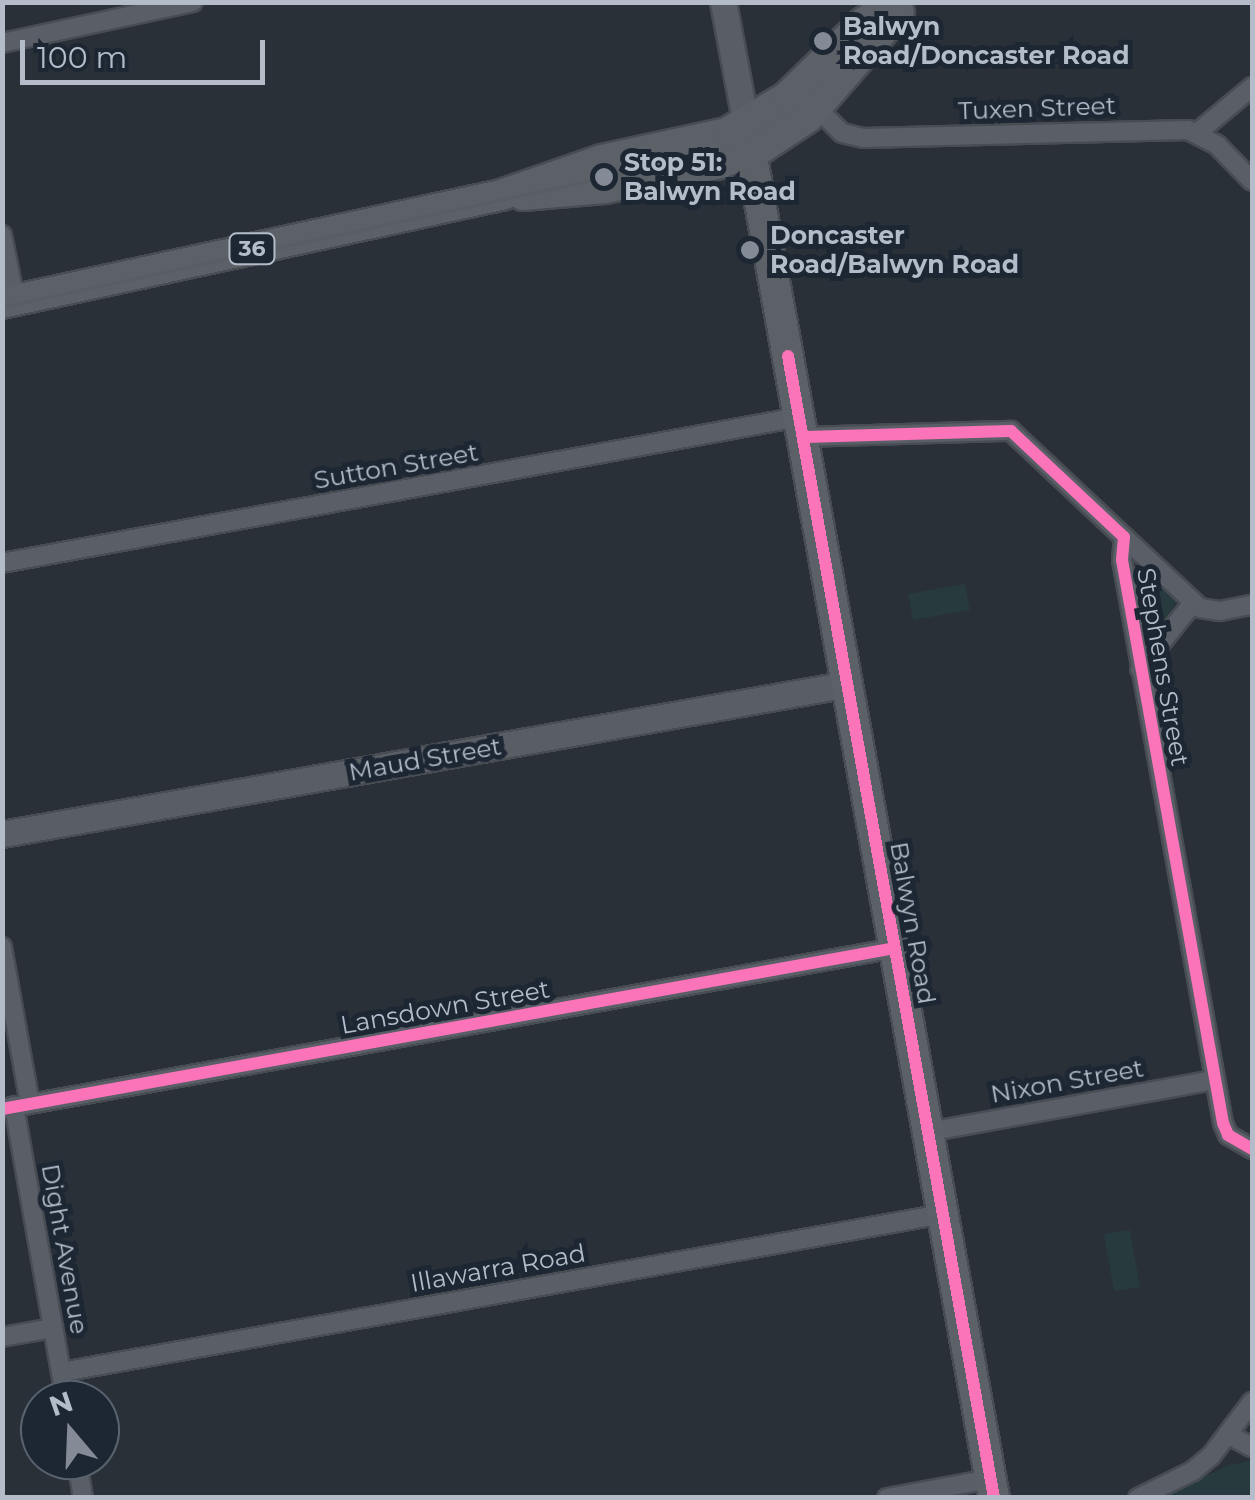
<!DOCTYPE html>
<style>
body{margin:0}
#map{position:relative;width:1255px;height:1500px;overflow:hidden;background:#2a3038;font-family:Montserrat,sans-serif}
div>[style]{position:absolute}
.green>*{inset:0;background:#273a3e}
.roads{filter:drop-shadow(2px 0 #484c53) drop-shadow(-2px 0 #484c53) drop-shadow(0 2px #484c53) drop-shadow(0 -2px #484c53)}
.street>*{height:18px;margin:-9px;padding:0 9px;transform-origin:9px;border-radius:9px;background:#5a5e66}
.secondary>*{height:25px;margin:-12.5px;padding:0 12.5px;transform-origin:12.5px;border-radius:12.5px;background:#595d64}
.primary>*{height:30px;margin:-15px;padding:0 15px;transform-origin:15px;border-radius:15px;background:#5c6168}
.tram>*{height:2.5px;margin:-1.25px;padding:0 1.25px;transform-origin:1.25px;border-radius:1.25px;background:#595d64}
.cycleway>*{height:12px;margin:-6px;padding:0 6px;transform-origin:6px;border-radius:6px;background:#fb73b8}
.dots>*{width:28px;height:28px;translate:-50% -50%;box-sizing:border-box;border:5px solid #1d2633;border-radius:50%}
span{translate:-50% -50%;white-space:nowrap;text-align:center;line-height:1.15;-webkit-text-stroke:10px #1d2633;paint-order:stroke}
.shield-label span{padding:2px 8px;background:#1d2633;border:2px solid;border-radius:8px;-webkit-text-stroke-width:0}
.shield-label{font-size:22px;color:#b4bcc9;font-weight:700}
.poi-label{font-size:25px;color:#b4bcc9;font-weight:700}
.left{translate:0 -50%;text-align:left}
.street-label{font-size:25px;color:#b4bcc9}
.frame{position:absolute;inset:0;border:5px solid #b4bcc9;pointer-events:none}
.north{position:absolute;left:20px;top:1380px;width:100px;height:100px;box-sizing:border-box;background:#1d2633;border:2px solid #59626f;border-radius:50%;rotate:341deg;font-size:28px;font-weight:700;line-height:40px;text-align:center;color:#b4bcc9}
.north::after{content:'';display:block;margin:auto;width:35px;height:45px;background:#848b96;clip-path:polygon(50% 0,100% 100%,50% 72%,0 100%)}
.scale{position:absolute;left:20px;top:40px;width:245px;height:45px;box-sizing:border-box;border:5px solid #b4bcc9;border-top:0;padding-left:12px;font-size:30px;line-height:35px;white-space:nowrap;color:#b4bcc9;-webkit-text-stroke:8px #1d2633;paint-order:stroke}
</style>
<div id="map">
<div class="green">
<i style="clip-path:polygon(1135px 566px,1177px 601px,1150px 643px,1145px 642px,1131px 570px)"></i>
<i style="clip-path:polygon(965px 584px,970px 610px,913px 620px,908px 594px)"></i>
<i style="clip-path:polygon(1130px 1230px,1140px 1287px,1114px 1291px,1104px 1234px)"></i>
<i style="clip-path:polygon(1252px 1460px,1252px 1497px,1159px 1497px,1227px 1466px)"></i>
</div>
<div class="roads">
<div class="street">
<i style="left:2px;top:43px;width:195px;rotate:-12.1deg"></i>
<i style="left:817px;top:108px;width:35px;rotate:45deg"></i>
<i style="left:842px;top:133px;width:22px;rotate:13deg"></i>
<i style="left:863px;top:138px;width:325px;rotate:-1.4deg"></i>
<i style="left:1188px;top:130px;width:33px;rotate:27deg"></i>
<i style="left:1217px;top:145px;width:50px;rotate:45.8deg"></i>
<i style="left:1197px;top:133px;width:72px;rotate:-39.9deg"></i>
<i style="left:2px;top:235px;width:66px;rotate:78.7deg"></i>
<i style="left:803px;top:437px;width:208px;rotate:-1.7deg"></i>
<i style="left:1011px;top:431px;width:155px;rotate:43.2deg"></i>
<i style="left:1124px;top:537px;width:23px;rotate:95deg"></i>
<i style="left:1122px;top:560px;width:572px;rotate:79.83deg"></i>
<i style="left:1223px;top:1123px;width:13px;rotate:67deg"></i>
<i style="left:1228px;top:1135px;width:28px;rotate:30deg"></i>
<i style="left:1124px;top:537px;width:104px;rotate:43.1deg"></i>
<i style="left:1200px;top:608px;width:20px;rotate:9deg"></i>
<i style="left:1220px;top:611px;width:33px;rotate:-11deg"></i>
<i style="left:2px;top:563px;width:810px;rotate:-10.38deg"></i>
<i style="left:1140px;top:669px;width:83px;rotate:-51.3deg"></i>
<i style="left:2px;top:947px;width:159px;rotate:79.9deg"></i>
<i style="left:14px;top:1106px;width:299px;rotate:80deg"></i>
<i style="left:2px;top:1109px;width:907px;rotate:-10.22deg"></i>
<i style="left:928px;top:1132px;width:291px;rotate:-10.3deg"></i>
<i style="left:2px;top:1337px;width:52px;rotate:-10deg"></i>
<i style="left:62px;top:1372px;width:895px;rotate:-10.17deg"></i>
<i style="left:1229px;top:1435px;width:26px;rotate:28deg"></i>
<i style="left:77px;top:1460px;width:38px;rotate:81deg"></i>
<i style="left:887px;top:1498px;width:105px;rotate:-10.5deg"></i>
<i style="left:1138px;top:1498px;width:61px;rotate:-26.1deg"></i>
<i style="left:1193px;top:1471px;width:23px;rotate:-40deg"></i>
<i style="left:1211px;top:1456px;width:68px;rotate:-52.8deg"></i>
</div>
<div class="secondary">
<i style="left:723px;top:2px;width:125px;rotate:79.4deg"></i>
<i style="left:2px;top:834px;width:859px;rotate:-10.05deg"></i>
</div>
<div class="primary">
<i style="left:746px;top:125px;width:1395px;rotate:79.76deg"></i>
<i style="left:523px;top:195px;width:82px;rotate:-4.9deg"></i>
<i style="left:605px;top:188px;width:119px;rotate:-12.2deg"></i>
<i style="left:721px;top:163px;width:45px;rotate:-20.9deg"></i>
<i style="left:763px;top:147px;width:53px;rotate:-33.4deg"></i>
<i style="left:807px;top:118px;width:140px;rotate:-49deg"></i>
<i style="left:2px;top:303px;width:511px;rotate:-12.21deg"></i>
<i style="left:501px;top:195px;width:107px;rotate:-19.1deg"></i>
<i style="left:602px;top:160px;width:128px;rotate:-12.2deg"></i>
<i style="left:727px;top:133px;width:69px;rotate:-30.7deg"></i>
<i style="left:786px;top:98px;width:107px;rotate:-44.2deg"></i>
<i style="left:863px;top:23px;width:37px;rotate:-35deg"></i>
</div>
</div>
<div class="tram">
<i style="left:2px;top:307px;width:727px;rotate:-12.14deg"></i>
</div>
<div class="cycleway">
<i style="left:788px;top:356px;width:1160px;rotate:79.77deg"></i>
<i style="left:803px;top:437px;width:208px;rotate:-1.7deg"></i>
<i style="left:1011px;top:431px;width:155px;rotate:43.2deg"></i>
<i style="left:1124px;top:537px;width:23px;rotate:95deg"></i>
<i style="left:1122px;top:560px;width:572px;rotate:79.83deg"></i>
<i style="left:1223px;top:1123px;width:13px;rotate:67deg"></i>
<i style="left:1228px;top:1135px;width:28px;rotate:30deg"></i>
<i style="left:2px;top:1109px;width:907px;rotate:-10.22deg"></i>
</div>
<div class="dots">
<i style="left:823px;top:41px;background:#848b96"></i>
<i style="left:604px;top:177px;background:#848b96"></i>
<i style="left:750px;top:250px;background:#848b96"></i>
</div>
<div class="shield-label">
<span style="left:252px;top:249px">36</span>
</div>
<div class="poi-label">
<span class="left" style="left:843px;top:41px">Balwyn<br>Road/Doncaster Road</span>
<span class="left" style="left:624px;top:177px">Stop 51:<br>Balwyn Road</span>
<span class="left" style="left:770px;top:250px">Doncaster<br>Road/Balwyn Road</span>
</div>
<div class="street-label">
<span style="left:1037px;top:108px;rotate:-2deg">Tuxen Street</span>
<span style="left:396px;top:466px;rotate:-10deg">Sutton Street</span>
<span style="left:1163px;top:667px;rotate:80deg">Stephens Street</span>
<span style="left:425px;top:759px;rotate:-10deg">Maud Street</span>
<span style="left:913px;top:923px;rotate:80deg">Balwyn Road</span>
<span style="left:445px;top:1007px;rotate:-10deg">Lansdown Street</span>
<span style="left:1067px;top:1081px;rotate:-10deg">Nixon Street</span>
<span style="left:65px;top:1249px;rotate:80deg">Dight Avenue</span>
<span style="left:498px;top:1268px;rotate:-10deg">Illawarra Road</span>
</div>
<div class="frame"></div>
<div class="north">N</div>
<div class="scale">100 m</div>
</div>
